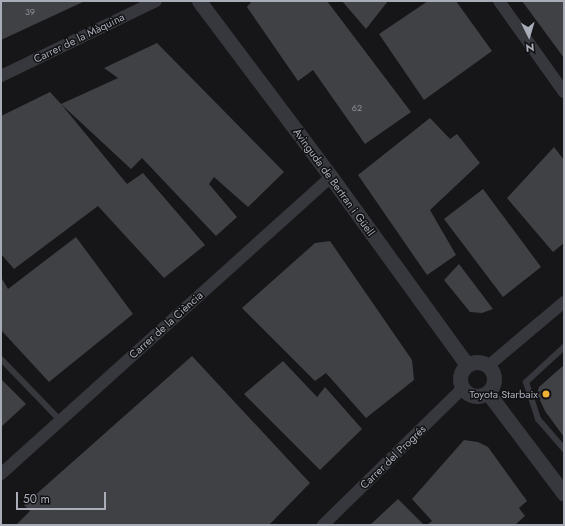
<!DOCTYPE html>
<meta charset="utf-8">
<style>
body{margin:0}
#map{position:relative;width:565px;height:526px;overflow:hidden;background:#161618;font-family:Jost,sans-serif}
div>[style]{position:absolute}
.building>*{inset:0;background:#404145}
.service>*{height:6px;margin:-3px;padding:0 3px;transform-origin:3px;border-radius:3px;background:#37383d}
.minor>*{height:12px;margin:-6px;padding:0 6px;transform-origin:6px;border-radius:6px;background:#37383d}
.tertiary>*{height:15px;margin:-7.5px;padding:0 7.5px;transform-origin:7.5px;border-radius:7.5px;background:#37383d}
.tertiary>.ring{margin:-7.5px;padding:0;box-sizing:content-box;background:none;border:15px solid #37383d;border-radius:50%}
.dots>*{width:11px;height:11px;translate:-50% -50%;box-sizing:border-box;border:2px solid #111113;border-radius:50%}
span{translate:-50% -50%;white-space:nowrap;text-align:center;line-height:1.15;-webkit-text-stroke:3px #111113;paint-order:stroke}
.number-label{font-size:9px;color:#8e929b}
.number-label span{-webkit-text-stroke-width:0}
.street-label{font-size:11px;color:#a8adb8}
.poi-label{font-size:11px;color:#a8adb8}
.right{translate:-100% -50%;text-align:right}
.frame{position:absolute;inset:0;border:2px solid #a8adb8;pointer-events:none}
.north{position:absolute;left:509px;top:16px;width:40px;height:40px;-webkit-text-stroke:3px #111113;paint-order:stroke;rotate:175deg;font-size:11px;font-weight:700;line-height:16px;text-align:center;color:#a8adb8}
.north::after{content:'';display:block;margin:auto;width:14px;height:18px;background:#a8adb8;clip-path:polygon(50% 0,100% 100%,50% 72%,0 100%)}
.scale{position:absolute;left:16px;top:492px;width:90px;height:18px;box-sizing:border-box;border:2px solid #a8adb8;border-top:0;padding-left:5px;font-size:12px;line-height:14px;white-space:nowrap;color:#a8adb8;-webkit-text-stroke:3px #111113;paint-order:stroke}
</style>
<div id="map">
<div class="building">
<i style="clip-path:polygon(1px 1px,85px 1px,1px 40px)"></i>
<i style="clip-path:polygon(252px 1px,327px 1px,411px 112px,365px 144px,313px 70px,298px 81px,247px 7px)"></i>
<i style="clip-path:polygon(342px 1px,388px 1px,366px 29px)"></i>
<i style="clip-path:polygon(428px 1px,456px 1px,492px 51px,424px 100px,379px 34px)"></i>
<i style="clip-path:polygon(522px 1px,564px 1px,564px 58px)"></i>
<i style="clip-path:polygon(157px 43px,284px 172px,248px 207px,214px 177px,209px 184px,237px 217px,216px 236px,142px 158px,131px 169px,61px 104px,127px 184px,143px 173px,205px 245px,164px 278px,98px 206px,14px 269px,1px 254px,1px 116px,50px 92px,61px 104px,118px 78px,104px 68px)"></i>
<i style="clip-path:polygon(430px 118px,450px 139px,457px 134px,480px 163px,430px 210px,456px 255px,427px 275px,358px 175px)"></i>
<i style="clip-path:polygon(554px 147px,564px 160px,564px 243px,553px 252px,507px 198px)"></i>
<i style="clip-path:polygon(483px 189px,541px 267px,503px 297px,444px 219px)"></i>
<i style="clip-path:polygon(76px 237px,133px 314px,49px 382px,1px 330px,1px 277px,8px 289px)"></i>
<i style="clip-path:polygon(330px 241px,412px 360px,414px 380px,366px 418px,326px 373px,315px 381px,242px 308px,315px 243px)"></i>
<i style="clip-path:polygon(459px 264px,493px 309px,482px 313px,470px 312px,444px 280px)"></i>
<i style="clip-path:polygon(192px 356px,310px 483px,269px 525px,16px 525px,30px 511px,24px 505px)"></i>
<i style="clip-path:polygon(283px 361px,317px 397px,325px 387px,362px 429px,320px 470px,244px 394px)"></i>
<i style="clip-path:polygon(564px 365px,564px 437px,545px 411px,537px 394px,539px 387px)"></i>
<i style="clip-path:polygon(1px 379px,26px 404px,1px 427px)"></i>
<i style="clip-path:polygon(464px 440px,478px 442px,488px 447px,527px 501px,519px 508px,525px 516px,515px 525px,427px 525px,432px 521px,412px 499px)"></i>
<i style="clip-path:polygon(398px 499px,424px 525px,370px 525px)"></i>
</div>
<div class="service">
<i style="left:564px;top:347px;width:52px;rotate:137.4deg"></i>
<i style="left:526px;top:382px;width:39px;rotate:72deg"></i>
<i style="left:538px;top:419px;width:40px;rotate:49deg"></i>
<i style="left:1px;top:359px;width:85px;rotate:46deg"></i>
</div>
<div class="minor">
<i style="left:499px;top:1px;width:112px;rotate:54.5deg"></i>
<i style="left:1px;top:76px;width:172px;rotate:-25.8deg"></i>
<i style="left:488px;top:366px;width:99px;rotate:-40.1deg"></i>
<i style="left:1px;top:474px;width:444px;rotate:-42deg"></i>
<i style="left:323px;top:525px;width:194px;rotate:-44.4deg"></i>
</div>
<div class="tertiary">
<i style="left:199px;top:1px;width:220px;rotate:53.1deg"></i>
<i style="left:331px;top:177px;width:232px;rotate:54.1deg"></i>
<i class="ring" style="left:460px;top:362px;width:19px;height:19px"></i>
<i style="left:488px;top:393px;width:126px;rotate:53deg"></i>
</div>
<div class="dots">
<i style="left:546px;top:394px;background:#f2b134"></i>
</div>
<div class="number-label">
<span style="left:30px;top:12px">39</span>
<span style="left:357px;top:108px">62</span>
</div>
<div class="street-label">
<span style="left:79px;top:38px;rotate:-26deg">Carrer de la Màquina</span>
<span style="left:334px;top:182px;rotate:54deg">Avinguda de Bertran i Güell</span>
<span style="left:166px;top:325px;rotate:-42deg">Carrer de la Ciència</span>
<span style="left:393px;top:457px;rotate:-44deg">Carrer del Progrés</span>
</div>
<div class="poi-label">
<span class="right" style="left:538px;top:394px">Toyota Starbaix</span>
</div>
<div class="frame"></div>
<div class="north">N</div>
<div class="scale">50 m</div>
</div>
